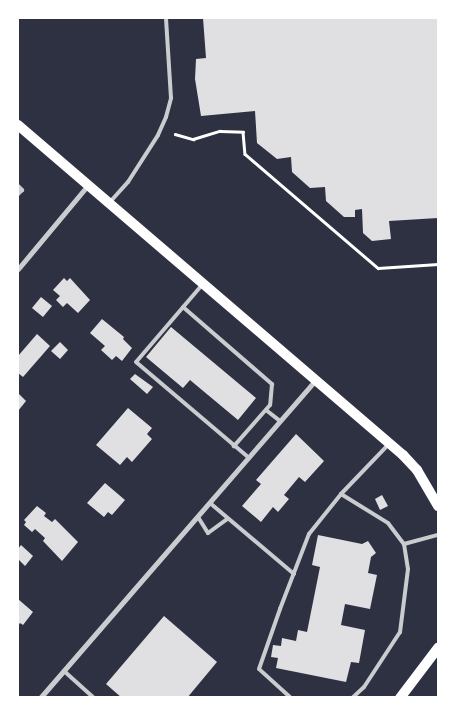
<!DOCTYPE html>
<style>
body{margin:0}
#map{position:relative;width:456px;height:715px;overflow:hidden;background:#2d3142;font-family:Manrope,sans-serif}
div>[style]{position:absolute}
.building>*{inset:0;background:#e0e0e3}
.path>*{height:2.5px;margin:-1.25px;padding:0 1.25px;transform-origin:1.25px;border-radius:1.25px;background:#fff}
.service>*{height:4px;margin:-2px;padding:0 2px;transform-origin:2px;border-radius:2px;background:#caccd0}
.minor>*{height:5px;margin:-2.5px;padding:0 2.5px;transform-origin:2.5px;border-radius:2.5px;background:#caccd0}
.secondary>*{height:10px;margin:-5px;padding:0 5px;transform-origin:5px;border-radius:5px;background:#fff}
span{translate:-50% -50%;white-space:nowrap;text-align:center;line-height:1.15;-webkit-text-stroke:5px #fff;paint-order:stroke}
.frame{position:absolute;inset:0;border:19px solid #fff;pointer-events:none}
</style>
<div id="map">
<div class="building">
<i style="clip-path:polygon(203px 18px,438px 18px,438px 218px,389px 221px,391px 239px,372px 241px,363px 233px,362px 209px,355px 210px,355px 217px,344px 217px,326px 201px,325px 187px,310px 188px,292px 172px,291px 157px,277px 159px,257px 143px,255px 111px,201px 116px,195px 79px,196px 59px,206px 58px)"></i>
<i style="clip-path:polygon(64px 278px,67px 281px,70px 278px,90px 300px,78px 313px,67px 303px,63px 307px,56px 300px,60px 296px,53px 290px)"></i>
<i style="clip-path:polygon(41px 297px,52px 306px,43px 317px,32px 308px)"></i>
<i style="clip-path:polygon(102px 319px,124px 337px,123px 339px,132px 348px,122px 361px,116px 356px,112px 360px,101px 350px,105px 346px,90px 333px)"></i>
<i style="clip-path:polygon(171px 327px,256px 398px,238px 420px,190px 380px,183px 388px,146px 357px)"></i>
<i style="clip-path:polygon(37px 334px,50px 346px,23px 377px,18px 373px,18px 356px)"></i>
<i style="clip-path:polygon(60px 342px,68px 350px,60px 359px,51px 351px)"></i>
<i style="clip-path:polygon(135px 374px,153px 387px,147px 394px,130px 379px)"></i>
<i style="clip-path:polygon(18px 393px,26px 401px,18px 411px)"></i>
<i style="clip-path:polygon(128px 408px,152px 428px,147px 434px,152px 439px,132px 462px,127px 457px,120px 465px,96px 445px)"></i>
<i style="clip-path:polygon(296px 434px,324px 461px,305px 482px,299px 477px,284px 495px,289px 499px,278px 512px,273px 507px,261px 522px,242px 506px,261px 484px,256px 480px)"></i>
<i style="clip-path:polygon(105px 483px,125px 500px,112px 515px,108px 512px,104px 517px,87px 503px)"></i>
<i style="clip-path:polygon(382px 495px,388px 506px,380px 510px,375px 499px)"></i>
<i style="clip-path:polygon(37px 506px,46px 513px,44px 516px,52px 522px,55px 519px,78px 542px,62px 561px,43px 541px,45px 538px,35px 529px,32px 532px,24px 525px,26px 522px,24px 520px)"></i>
<i style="clip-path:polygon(318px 535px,362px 544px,368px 541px,376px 553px,371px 557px,368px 573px,377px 575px,370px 609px,345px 604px,341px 625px,365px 630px,359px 663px,351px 662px,346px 682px,276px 668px,278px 658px,271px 657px,273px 645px,281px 646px,282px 638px,296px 641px,298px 630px,307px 632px,320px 567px,312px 565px)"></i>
<i style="clip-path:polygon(21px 545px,33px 556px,25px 566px,18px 559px,18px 549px)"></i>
<i style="clip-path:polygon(18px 599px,33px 612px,23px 625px,20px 623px,18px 626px)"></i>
<i style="clip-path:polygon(164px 616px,217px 662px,187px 698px,122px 698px,106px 684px)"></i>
</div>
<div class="path">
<i style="left:175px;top:134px;width:19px;rotate:16deg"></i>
<i style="left:193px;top:139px;width:28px;rotate:-17deg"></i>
<i style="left:220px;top:131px;width:23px;rotate:2deg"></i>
<i style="left:243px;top:132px;width:22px;rotate:85deg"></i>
<i style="left:245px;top:154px;width:175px;rotate:40.6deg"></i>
<i style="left:378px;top:268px;width:60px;rotate:-3.8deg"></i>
</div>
<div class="service">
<i style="left:18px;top:186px;width:6px;rotate:45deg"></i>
<i style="left:22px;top:190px;width:6px;rotate:135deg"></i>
<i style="left:110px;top:202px;width:27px;rotate:-48deg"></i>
<i style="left:128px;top:182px;width:56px;rotate:-57.4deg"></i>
<i style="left:158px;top:135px;width:20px;rotate:-66deg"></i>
<i style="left:166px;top:117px;width:20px;rotate:-75deg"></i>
<i style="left:171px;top:98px;width:80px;rotate:-93.6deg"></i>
<i style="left:202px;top:285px;width:101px;rotate:130.6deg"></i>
<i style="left:136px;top:362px;width:148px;rotate:40.3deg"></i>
<i style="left:183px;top:307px;width:118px;rotate:40.9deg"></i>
<i style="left:272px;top:384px;width:21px;rotate:95deg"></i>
<i style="left:270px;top:405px;width:55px;rotate:131.3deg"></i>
<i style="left:266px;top:410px;width:18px;rotate:38deg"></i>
<i style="left:341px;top:494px;width:55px;rotate:31.7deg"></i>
<i style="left:388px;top:523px;width:26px;rotate:53deg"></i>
<i style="left:404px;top:544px;width:25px;rotate:81deg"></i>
<i style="left:408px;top:569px;width:64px;rotate:97.2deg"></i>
<i style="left:400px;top:632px;width:66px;rotate:123.2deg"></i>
<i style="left:364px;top:687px;width:16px;rotate:137deg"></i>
<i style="left:210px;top:503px;width:110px;rotate:40.2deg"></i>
<i style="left:198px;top:517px;width:19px;rotate:58deg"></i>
<i style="left:208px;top:533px;width:24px;rotate:-36deg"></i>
<i style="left:404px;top:544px;width:35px;rotate:-15deg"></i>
<i style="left:64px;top:671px;width:40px;rotate:42deg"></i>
<i style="left:291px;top:698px;width:43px;rotate:-137.8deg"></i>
<i style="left:259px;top:669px;width:64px;rotate:-70.7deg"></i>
<i style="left:280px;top:609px;width:80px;rotate:-68.9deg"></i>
<i style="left:309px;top:534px;width:51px;rotate:-51.3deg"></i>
<i style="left:341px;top:494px;width:68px;rotate:-46.2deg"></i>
</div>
<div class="minor">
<i style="left:18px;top:269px;width:109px;rotate:-50.2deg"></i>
<i style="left:40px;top:698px;width:420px;rotate:-49.1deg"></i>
</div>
<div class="secondary">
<i style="left:18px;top:125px;width:507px;rotate:40.6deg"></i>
<i style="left:403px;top:455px;width:21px;rotate:47deg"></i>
<i style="left:417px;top:470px;width:42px;rotate:59.7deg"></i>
<i style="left:400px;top:698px;width:63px;rotate:-52.8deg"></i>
</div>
<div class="frame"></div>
</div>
